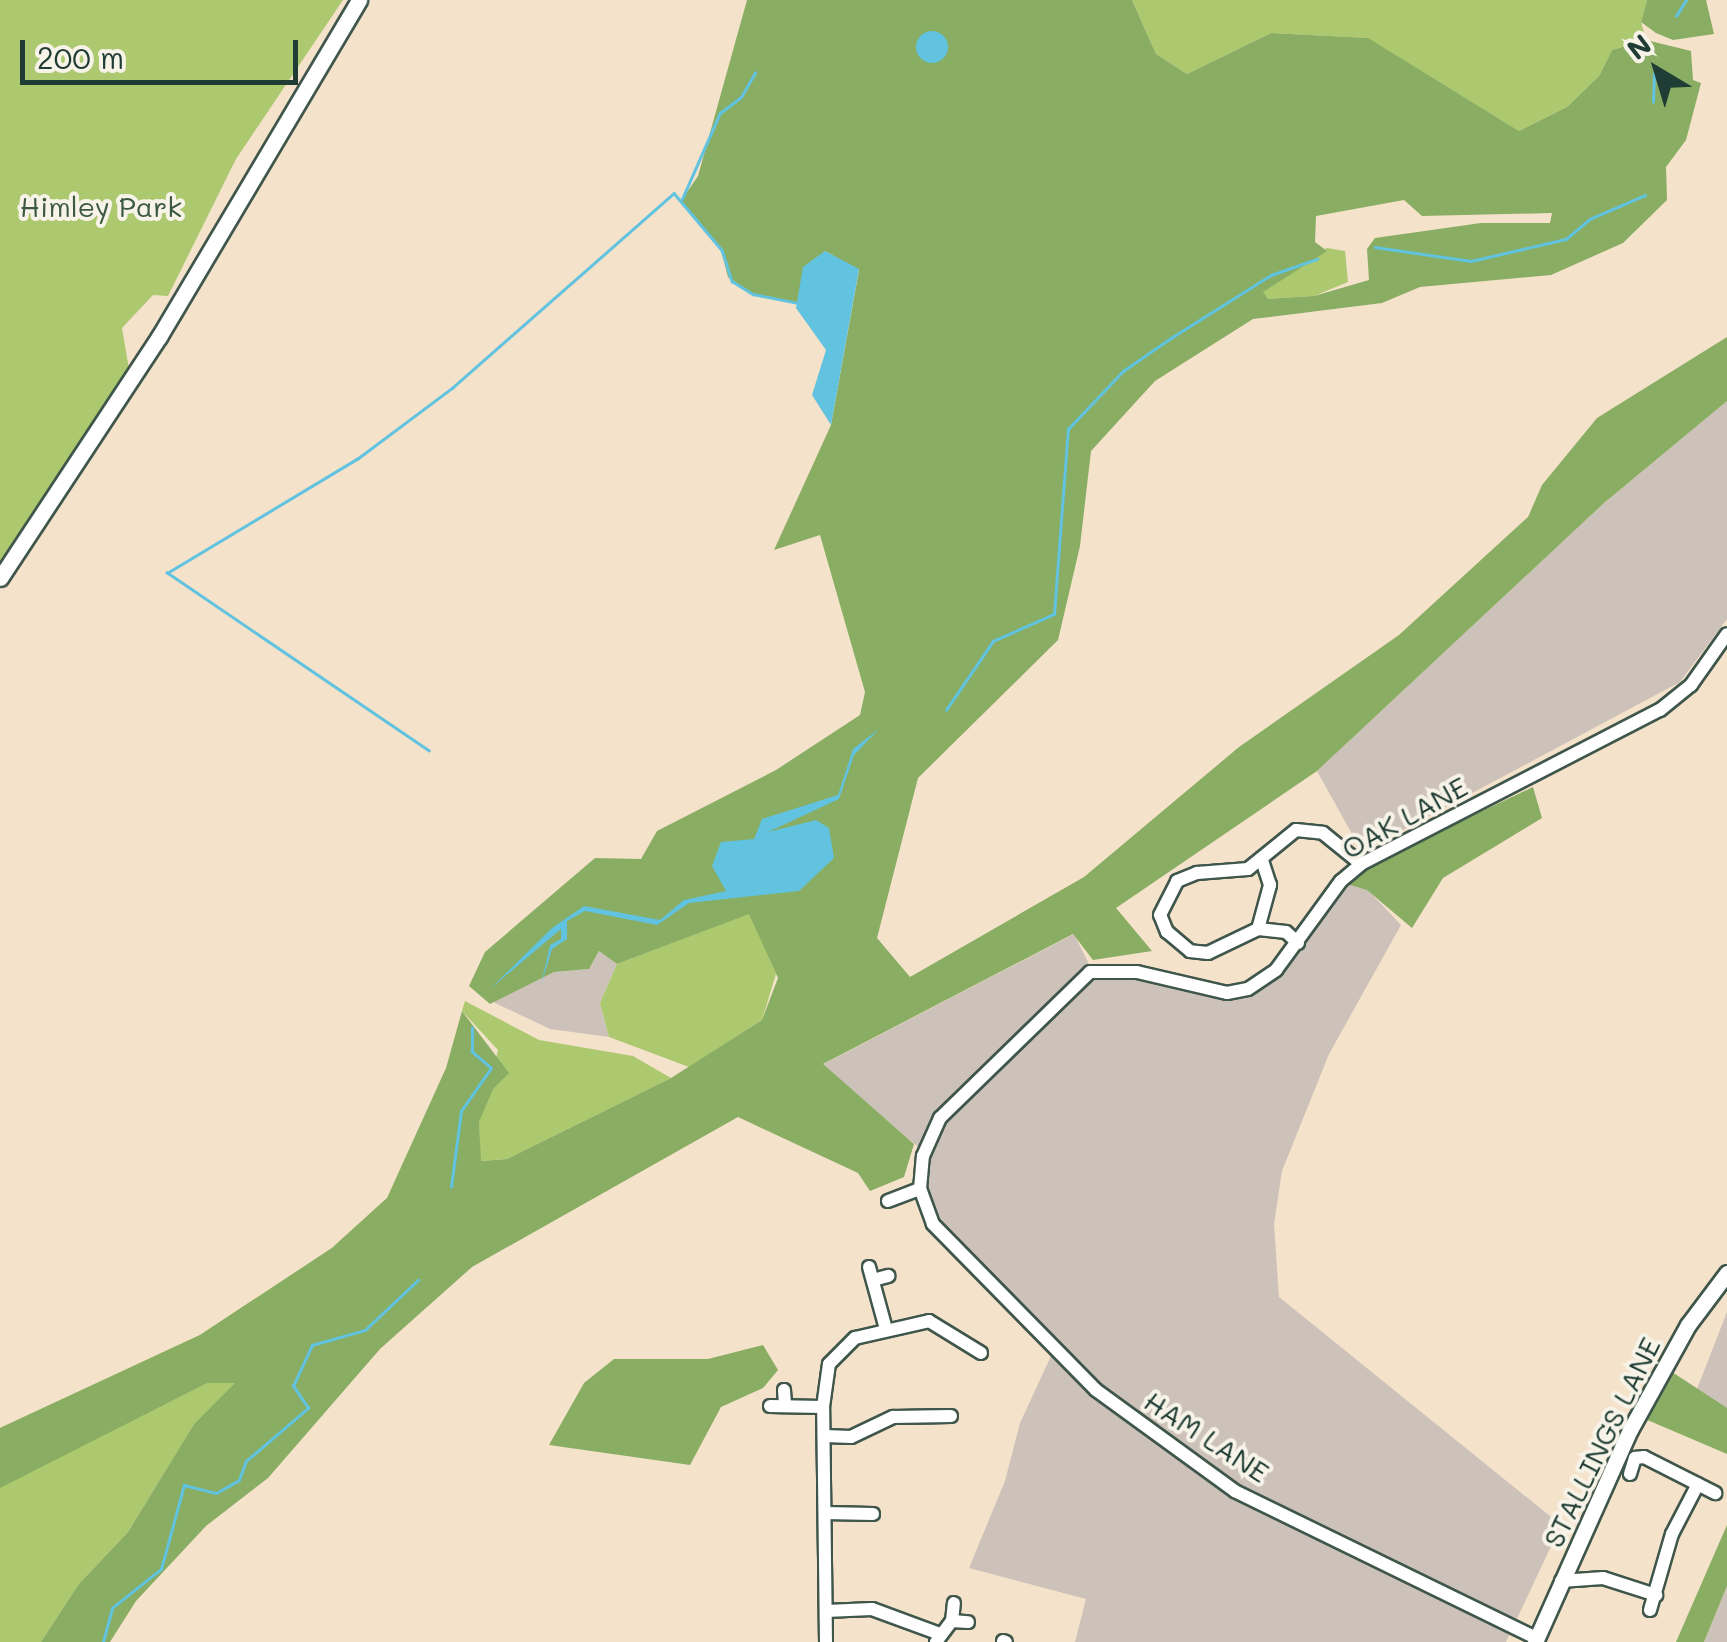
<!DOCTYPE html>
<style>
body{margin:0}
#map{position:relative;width:1727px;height:1642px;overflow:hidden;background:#f5e2cb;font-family:Mali,sans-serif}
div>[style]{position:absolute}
.industrial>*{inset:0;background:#cdc2b9}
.green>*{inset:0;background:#acc96f}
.forest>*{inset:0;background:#89ad62}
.water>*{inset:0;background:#61c3df}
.round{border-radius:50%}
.stream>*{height:2.5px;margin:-1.25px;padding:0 1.25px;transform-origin:1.25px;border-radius:1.25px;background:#61c3df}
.roads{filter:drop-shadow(2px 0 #3f564b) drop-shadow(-2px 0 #3f564b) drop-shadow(0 2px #3f564b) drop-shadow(0 -2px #3f564b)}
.minor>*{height:12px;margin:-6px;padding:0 6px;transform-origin:6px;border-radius:6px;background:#fff}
.major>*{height:15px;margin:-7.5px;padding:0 7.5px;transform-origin:7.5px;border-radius:7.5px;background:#fff}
span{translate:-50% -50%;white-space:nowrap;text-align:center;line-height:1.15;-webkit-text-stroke:8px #f7f3e8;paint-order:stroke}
.park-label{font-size:28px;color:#3b5940}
.street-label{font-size:28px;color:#1f3d34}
.north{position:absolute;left:1607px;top:20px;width:100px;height:100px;-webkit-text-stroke:8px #f7f3e8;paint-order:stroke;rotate:322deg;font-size:28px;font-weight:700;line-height:40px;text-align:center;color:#1f3d34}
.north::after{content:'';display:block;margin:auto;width:35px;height:45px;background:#1f3d34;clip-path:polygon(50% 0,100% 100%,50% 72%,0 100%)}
.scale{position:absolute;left:20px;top:40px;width:278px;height:45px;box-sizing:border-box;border:5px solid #1f3d34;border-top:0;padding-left:12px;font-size:30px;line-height:35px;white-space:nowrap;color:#1f3d34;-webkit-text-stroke:8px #f7f3e8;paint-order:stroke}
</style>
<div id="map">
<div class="industrial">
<i style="clip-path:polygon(1727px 401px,1727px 619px,1680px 682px,1362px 852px,1317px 771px,1604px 503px)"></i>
<i style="clip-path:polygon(1347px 884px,1367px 889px,1401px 925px,1329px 1054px,1282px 1171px,1274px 1224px,1279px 1297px,1561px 1525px,1506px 1642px,1075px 1642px,1086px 1599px,969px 1568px,1005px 1481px,1020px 1423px,1057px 1343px,946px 1230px,928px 1195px,930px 1157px,822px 1065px,1074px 934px,1096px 978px,1137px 977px,1227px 1000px,1247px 998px,1277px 977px)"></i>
<i style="clip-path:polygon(599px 951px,617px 964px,600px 1003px,609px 1037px,550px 1029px,493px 1002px,554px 972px,589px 969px)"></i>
<i style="clip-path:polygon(1727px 1312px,1727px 1426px,1697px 1389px)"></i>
<i style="clip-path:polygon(1727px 1586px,1727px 1642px,1704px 1642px)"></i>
</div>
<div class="green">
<i style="clip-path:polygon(0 0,343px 0,236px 159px,168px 296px,153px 295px,122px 328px,129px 369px,0 565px)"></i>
<i style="clip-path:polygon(1132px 0,1647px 0,1641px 22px,1646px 40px,1612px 50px,1599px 76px,1567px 107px,1519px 131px,1367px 38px,1271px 33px,1187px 74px,1156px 54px)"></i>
<i style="clip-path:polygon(1327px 248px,1345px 251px,1348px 282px,1314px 296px,1268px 299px,1262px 292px)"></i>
<i style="clip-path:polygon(750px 913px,776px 974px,762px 1020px,689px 1067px,609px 1037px,600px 1003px,617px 964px)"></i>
<i style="clip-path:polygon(465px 1001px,539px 1040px,633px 1056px,671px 1078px,507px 1159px,480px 1161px,479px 1122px,498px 1050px,462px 1011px)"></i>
<i style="clip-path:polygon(387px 1198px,212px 1382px,237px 1382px,194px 1424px,128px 1532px,78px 1585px,41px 1642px,0 1642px,0 1428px,200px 1335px,332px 1248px)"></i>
</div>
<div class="forest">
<i style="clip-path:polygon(evenodd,747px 0,1132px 0,1156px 54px,1187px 74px,1271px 33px,1368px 38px,1519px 131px,1567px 107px,1599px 76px,1612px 50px,1646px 40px,1691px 51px,1693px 80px,1701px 83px,1686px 140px,1666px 167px,1667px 200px,1623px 243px,1551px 275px,1420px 287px,1382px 303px,1253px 319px,1155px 381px,1091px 451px,1080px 546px,1058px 640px,918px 778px,877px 938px,910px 977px,1084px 877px,1239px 747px,1399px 635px,1528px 517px,1542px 485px,1597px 418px,1727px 337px,1727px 401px,1604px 503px,1317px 771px,1116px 908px,1152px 951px,1093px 960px,1073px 934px,823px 1064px,914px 1144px,904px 1177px,870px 1191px,858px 1173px,738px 1117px,472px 1267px,380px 1349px,268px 1478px,206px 1526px,136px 1601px,110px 1642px,41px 1642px,78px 1585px,128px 1532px,194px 1424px,235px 1383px,207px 1383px,0 1488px,0 1428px,200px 1335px,332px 1248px,387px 1198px,446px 1068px,462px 1011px,509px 1073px,493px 1089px,479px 1122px,481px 1161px,507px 1159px,671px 1078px,762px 1020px,778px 978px,749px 914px,617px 964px,599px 951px,589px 969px,554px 972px,490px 1004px,469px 986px,485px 952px,595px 858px,641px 859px,657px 831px,776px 770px,860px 715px,865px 692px,820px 535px,774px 550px,831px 425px,859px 270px,825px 251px,805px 276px,798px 303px,753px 294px,728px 277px,721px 250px,681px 201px,698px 176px,747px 0,1404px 200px,1422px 216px,1552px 213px,1550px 223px,1481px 223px,1375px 238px,1367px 249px,1369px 280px,1314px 296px,1268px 299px,1263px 292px,1327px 251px,1315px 242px,1316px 216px,1404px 200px)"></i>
<i style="clip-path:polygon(1647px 0,1706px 0,1714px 34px,1673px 40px,1656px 33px,1641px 22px)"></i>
<i style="clip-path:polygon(1533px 787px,1542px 818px,1443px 878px,1412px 928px,1367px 890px,1347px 884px,1369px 865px)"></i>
<i style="clip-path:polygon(763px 1345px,778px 1370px,763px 1388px,721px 1407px,690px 1465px,549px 1445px,584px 1383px,614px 1359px,708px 1359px)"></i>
<i style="clip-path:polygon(1672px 1372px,1727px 1408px,1727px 1454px,1645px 1419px)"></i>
<i style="clip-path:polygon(1727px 1525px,1727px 1586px,1704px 1642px,1676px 1642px)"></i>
</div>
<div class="water">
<i class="round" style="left:916px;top:31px;width:32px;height:32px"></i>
<i style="clip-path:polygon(825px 251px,859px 269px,831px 425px,812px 395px,826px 350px,796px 308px,803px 267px)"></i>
<i style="clip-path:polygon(879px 729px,854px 755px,839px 799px,768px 832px,816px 820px,829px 828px,834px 858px,799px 891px,689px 903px,657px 925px,585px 911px,567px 921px,567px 939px,552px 949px,541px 985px,550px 945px,561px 939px,561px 929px,490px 989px,552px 928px,584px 906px,660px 920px,684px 900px,726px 891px,712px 866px,721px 842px,754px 839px,762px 819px,838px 795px,853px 749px)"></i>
</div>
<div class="stream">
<i style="left:1676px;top:16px;width:19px;rotate:-58deg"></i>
<i style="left:1653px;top:102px;width:28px;rotate:-88deg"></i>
<i style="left:682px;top:199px;width:94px;rotate:-66.2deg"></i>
<i style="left:720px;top:113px;width:26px;rotate:-37deg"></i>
<i style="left:741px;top:97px;width:28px;rotate:-60deg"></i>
<i style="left:1375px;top:247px;width:97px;rotate:8.3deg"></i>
<i style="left:1471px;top:261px;width:98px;rotate:-13deg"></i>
<i style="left:1566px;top:239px;width:31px;rotate:-40deg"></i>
<i style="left:1590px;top:219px;width:60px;rotate:-23.6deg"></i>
<i style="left:946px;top:710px;width:83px;rotate:-55.7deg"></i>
<i style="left:993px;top:641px;width:67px;rotate:-23.9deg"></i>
<i style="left:1054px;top:614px;width:186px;rotate:-85.7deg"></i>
<i style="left:1068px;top:429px;width:80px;rotate:-46.5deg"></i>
<i style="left:1123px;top:371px;width:62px;rotate:-34.5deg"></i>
<i style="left:1174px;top:336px;width:115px;rotate:-32.2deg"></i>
<i style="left:1271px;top:275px;width:49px;rotate:-19.2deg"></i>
<i style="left:429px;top:751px;width:317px;rotate:-145.8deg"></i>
<i style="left:167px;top:573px;width:222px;rotate:-31deg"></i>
<i style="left:357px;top:459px;width:119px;rotate:-36.8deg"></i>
<i style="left:452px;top:388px;width:295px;rotate:-41.3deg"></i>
<i style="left:674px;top:193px;width:75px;rotate:49.9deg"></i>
<i style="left:722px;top:250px;width:33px;rotate:72deg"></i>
<i style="left:732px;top:281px;width:25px;rotate:32deg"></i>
<i style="left:753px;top:294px;width:46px;rotate:11.3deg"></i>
<i style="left:451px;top:1187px;width:77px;rotate:-82.5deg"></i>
<i style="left:461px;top:1111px;width:52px;rotate:-55.1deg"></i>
<i style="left:491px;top:1068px;width:25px;rotate:-140deg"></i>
<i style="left:472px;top:1052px;width:24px;rotate:-90deg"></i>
<i style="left:103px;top:1642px;width:35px;rotate:-75deg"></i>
<i style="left:112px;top:1608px;width:63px;rotate:-38.5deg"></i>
<i style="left:161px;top:1569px;width:87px;rotate:-74.7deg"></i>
<i style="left:184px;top:1485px;width:33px;rotate:14deg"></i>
<i style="left:216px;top:1493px;width:26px;rotate:-29deg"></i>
<i style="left:239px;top:1480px;width:20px;rotate:-70deg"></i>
<i style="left:246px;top:1461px;width:82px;rotate:-40.5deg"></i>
<i style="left:308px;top:1408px;width:27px;rotate:-124deg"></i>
<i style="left:293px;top:1386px;width:45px;rotate:-65.1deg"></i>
<i style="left:312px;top:1345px;width:55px;rotate:-15.8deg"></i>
<i style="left:365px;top:1330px;width:73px;rotate:-43.3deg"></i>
</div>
<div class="roads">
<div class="minor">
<i style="left:1258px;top:929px;width:46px;rotate:-74.7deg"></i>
<i style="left:1270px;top:885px;width:28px;rotate:-108deg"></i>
<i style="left:1298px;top:943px;width:16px;rotate:-137deg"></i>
<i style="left:1286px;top:932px;width:28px;rotate:-174deg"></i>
<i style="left:1258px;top:929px;width:55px;rotate:154.4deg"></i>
<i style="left:1208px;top:953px;width:18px;rotate:-174deg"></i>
<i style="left:1190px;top:951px;width:30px;rotate:-140deg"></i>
<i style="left:1167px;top:932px;width:18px;rotate:-112deg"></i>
<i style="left:1160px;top:915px;width:38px;rotate:-63deg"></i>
<i style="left:1177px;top:881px;width:22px;rotate:-22deg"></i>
<i style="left:1197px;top:873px;width:51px;rotate:-4.5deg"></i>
<i style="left:1248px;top:869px;width:62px;rotate:-39.1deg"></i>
<i style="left:1296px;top:830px;width:27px;rotate:6deg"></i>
<i style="left:1323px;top:833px;width:49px;rotate:39.2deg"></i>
<i style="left:888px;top:1201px;width:34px;rotate:-21deg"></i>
<i style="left:869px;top:1267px;width:64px;rotate:74.7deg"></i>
<i style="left:873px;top:1280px;width:16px;rotate:-15deg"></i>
<i style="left:784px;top:1390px;width:16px;rotate:86deg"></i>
<i style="left:770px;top:1406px;width:53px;rotate:1.1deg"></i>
<i style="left:825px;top:1436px;width:26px;rotate:2deg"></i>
<i style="left:851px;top:1437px;width:47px;rotate:-25.5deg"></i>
<i style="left:893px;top:1417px;width:58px;rotate:-1deg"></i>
<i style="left:1630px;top:1474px;width:17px;rotate:-73deg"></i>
<i style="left:1635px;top:1458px;width:9px;rotate:-6deg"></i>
<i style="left:1644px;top:1457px;width:80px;rotate:26.9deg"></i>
<i style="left:825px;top:1513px;width:48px;rotate:1.2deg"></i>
<i style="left:1561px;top:1581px;width:42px;rotate:-4.1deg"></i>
<i style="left:1603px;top:1578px;width:56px;rotate:17.8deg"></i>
<i style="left:1650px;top:1610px;width:79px;rotate:-73.9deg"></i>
<i style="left:1672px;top:1534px;width:56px;rotate:-62.5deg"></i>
<i style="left:826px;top:1611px;width:46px;rotate:-2.5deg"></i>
<i style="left:872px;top:1609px;width:72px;rotate:20.2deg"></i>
<i style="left:952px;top:1621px;width:16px;rotate:4deg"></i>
<i style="left:1536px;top:1638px;width:335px;rotate:-154deg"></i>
<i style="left:1235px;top:1491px;width:172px;rotate:-144deg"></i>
<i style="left:1096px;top:1390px;width:233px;rotate:-134.5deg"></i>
<i style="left:933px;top:1224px;width:37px;rotate:-110deg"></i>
<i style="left:920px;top:1189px;width:33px;rotate:-85deg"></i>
<i style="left:923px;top:1156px;width:42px;rotate:-65.9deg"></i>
<i style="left:940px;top:1118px;width:209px;rotate:-44.2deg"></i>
<i style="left:1090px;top:972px;width:47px"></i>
<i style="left:1137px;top:972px;width:92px;rotate:13.1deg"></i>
<i style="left:1227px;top:993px;width:21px;rotate:-11deg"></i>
<i style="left:1248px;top:989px;width:34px;rotate:-34deg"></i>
<i style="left:1276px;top:970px;width:110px;rotate:-53.9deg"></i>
<i style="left:1341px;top:881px;width:26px;rotate:-40deg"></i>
<i style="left:1361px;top:864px;width:336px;rotate:-27.3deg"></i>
<i style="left:1660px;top:710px;width:40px;rotate:-39deg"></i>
<i style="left:1691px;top:685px;width:62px;rotate:-54.8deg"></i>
<i style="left:1003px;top:1641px;width:3px;rotate:18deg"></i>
<i style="left:826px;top:1642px;width:235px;rotate:-90.7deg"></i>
<i style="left:823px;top:1407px;width:43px;rotate:-82.1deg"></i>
<i style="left:829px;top:1364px;width:37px;rotate:-45deg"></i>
<i style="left:855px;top:1338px;width:76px;rotate:-12.9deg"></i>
<i style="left:929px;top:1321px;width:61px;rotate:31.6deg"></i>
<i style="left:936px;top:1642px;width:26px;rotate:-53deg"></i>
<i style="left:952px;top:1621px;width:18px;rotate:-84deg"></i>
</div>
<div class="major">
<i style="left:0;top:578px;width:289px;rotate:-56.6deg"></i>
<i style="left:159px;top:337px;width:392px;rotate:-59.3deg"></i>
<i style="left:1535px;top:1642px;width:232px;rotate:-65.9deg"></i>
<i style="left:1630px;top:1430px;width:120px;rotate:-61.1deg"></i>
<i style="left:1688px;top:1325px;width:65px;rotate:-53.1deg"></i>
</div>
</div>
<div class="park-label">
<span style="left:101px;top:206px">Himley Park</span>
</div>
<div class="street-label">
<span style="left:1404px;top:817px;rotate:-29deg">OAK LANE</span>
<span style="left:1207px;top:1436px;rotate:33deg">HAM LANE</span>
<span style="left:1601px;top:1442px;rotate:-64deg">STALLINGS LANE</span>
</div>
<div class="north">N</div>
<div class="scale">200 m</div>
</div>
